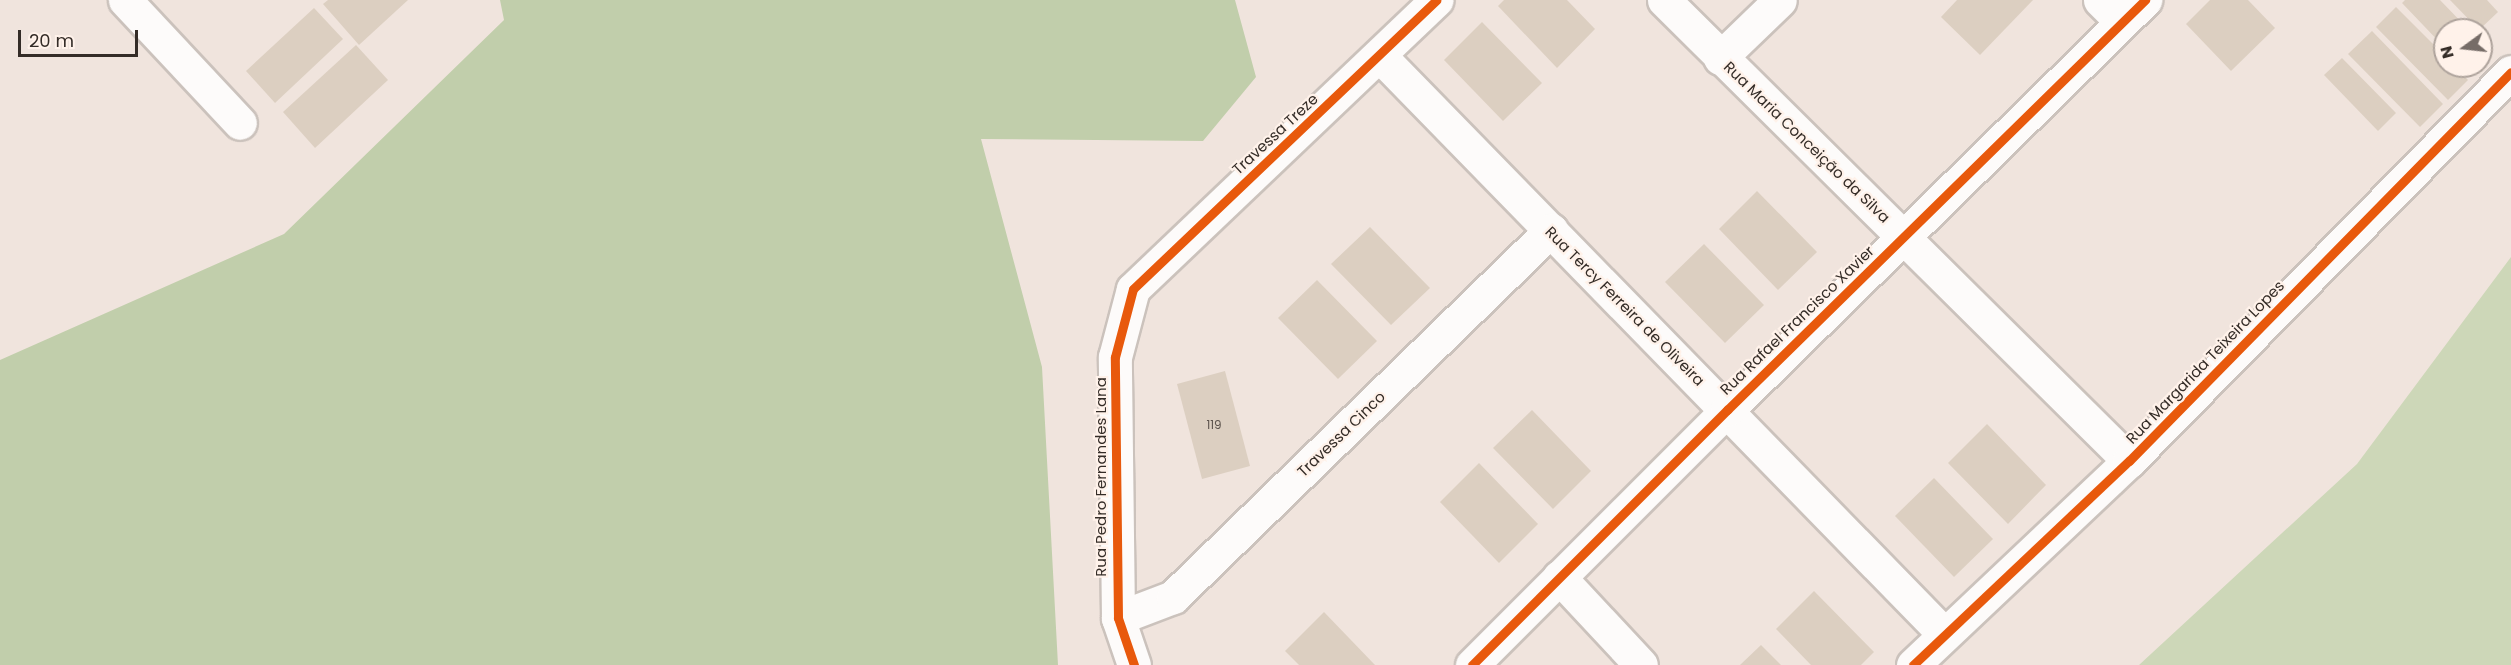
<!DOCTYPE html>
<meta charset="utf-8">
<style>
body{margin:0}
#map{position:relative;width:2511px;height:665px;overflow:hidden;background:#f0e4dd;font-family:Poppins,sans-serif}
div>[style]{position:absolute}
.green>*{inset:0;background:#cdd7b8}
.forest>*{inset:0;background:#c1ceab}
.building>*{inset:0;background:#dccfc1}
.roads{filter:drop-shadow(2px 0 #cbc2bc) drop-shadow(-2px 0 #cbc2bc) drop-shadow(0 2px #cbc2bc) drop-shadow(0 -2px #cbc2bc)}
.street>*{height:33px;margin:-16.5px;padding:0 16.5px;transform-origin:16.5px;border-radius:16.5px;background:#fdfbfa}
.cycleway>*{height:9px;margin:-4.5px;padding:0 4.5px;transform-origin:4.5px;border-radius:4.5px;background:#e8590c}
span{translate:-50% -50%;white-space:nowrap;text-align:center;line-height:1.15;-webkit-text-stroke:4.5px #fff2ea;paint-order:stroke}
.number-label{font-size:12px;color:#5e554e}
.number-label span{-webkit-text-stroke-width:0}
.street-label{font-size:15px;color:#342c27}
.north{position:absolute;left:2433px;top:18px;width:60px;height:60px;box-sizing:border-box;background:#fff2ea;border:2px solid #aea39c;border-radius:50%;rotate:255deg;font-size:16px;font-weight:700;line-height:24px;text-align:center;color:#342c27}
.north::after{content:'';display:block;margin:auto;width:21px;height:27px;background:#766c67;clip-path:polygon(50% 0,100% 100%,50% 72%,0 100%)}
.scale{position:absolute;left:18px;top:30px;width:120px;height:27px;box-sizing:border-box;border:3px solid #342c27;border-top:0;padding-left:8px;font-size:18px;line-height:21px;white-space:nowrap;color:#342c27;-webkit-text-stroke:4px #fff2ea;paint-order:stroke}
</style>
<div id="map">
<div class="green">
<i style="clip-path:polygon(2511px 257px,2511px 665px,2139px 665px,2357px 464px)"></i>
</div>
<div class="forest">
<i style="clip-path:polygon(500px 0,1235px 0,1256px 77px,1203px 141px,981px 139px,1042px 367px,1058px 665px,0 665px,0 360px,284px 234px,504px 20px)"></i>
</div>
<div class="building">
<i style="clip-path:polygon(328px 0,408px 0,359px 45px,323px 4px)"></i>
<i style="clip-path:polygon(1504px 0,1567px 0,1595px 29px,1557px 68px,1498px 6px)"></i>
<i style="clip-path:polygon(1957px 0,2033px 0,1980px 55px,1941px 17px)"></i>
<i style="clip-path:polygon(2210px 0,2248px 0,2275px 28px,2231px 71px,2186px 24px)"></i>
<i style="clip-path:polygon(2405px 0,2440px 0,2469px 30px,2445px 30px,2445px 48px,2402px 3px)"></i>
<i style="clip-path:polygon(2450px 0,2487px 0,2498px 12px,2479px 30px)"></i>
<i style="clip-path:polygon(2396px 7px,2445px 56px,2445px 66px,2455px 66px,2468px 80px,2448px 100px,2376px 27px)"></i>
<i style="clip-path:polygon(314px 8px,343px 39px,275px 103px,246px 71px)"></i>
<i style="clip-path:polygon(1482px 22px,1542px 83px,1503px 121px,1444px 60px)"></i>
<i style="clip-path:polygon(2372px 31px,2443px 104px,2420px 127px,2348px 54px)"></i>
<i style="clip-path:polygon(356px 45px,388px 80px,315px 148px,283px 112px)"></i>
<i style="clip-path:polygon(2342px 58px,2396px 113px,2378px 131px,2324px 75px)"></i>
<i style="clip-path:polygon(1757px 191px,1817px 252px,1778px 290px,1719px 229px)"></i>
<i style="clip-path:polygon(1370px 227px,1430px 288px,1391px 325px,1331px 264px)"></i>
<i style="clip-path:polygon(1704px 244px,1764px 305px,1725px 343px,1665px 282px)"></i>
<i style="clip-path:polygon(1317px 280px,1377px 341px,1338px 379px,1278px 318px)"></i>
<i style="clip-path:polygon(1225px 371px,1250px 466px,1202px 479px,1177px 384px)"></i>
<i style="clip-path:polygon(1532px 410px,1591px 471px,1553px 509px,1493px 448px)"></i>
<i style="clip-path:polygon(1987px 424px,2046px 485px,2008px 524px,1948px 463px)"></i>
<i style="clip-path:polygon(1479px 463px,1538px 524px,1499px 563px,1440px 502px)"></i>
<i style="clip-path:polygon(1934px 478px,1993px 539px,1954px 577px,1895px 516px)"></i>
<i style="clip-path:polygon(1814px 591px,1874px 652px,1861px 665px,1811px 665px,1776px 629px)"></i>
<i style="clip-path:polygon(1324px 612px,1375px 665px,1299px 665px,1285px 651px)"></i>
<i style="clip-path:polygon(1761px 645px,1781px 665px,1740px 665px)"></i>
</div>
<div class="roads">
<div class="street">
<i style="left:125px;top:0;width:168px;rotate:46.9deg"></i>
<i style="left:1664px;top:0;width:655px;rotate:44.75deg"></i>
<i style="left:2100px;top:0;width:31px;rotate:45deg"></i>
<i style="left:1380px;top:56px;width:808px;rotate:45.7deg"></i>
<i style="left:1720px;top:58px;width:83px;rotate:-44deg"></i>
<i style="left:1559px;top:577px;width:120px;rotate:47deg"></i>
<i style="left:1118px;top:618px;width:59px;rotate:-20.9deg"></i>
<i style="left:1173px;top:597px;width:527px;rotate:-44.15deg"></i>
<i style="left:1134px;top:665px;width:50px;rotate:-108.8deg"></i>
<i style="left:1118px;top:618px;width:261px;rotate:-90.7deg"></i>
<i style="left:1115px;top:357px;width:70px;rotate:-75.2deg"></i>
<i style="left:1133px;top:289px;width:419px;rotate:-43.6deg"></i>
<i style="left:1472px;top:665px;width:361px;rotate:-45deg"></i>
<i style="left:1727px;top:410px;width:586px;rotate:-44.45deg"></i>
<i style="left:1913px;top:665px;width:297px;rotate:-43.4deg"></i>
<i style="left:2129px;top:461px;width:545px;rotate:-45.52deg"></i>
</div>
</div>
<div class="cycleway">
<i style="left:1134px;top:665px;width:50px;rotate:-108.8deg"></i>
<i style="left:1118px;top:618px;width:261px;rotate:-90.7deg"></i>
<i style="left:1115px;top:357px;width:70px;rotate:-75.2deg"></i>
<i style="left:1133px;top:289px;width:419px;rotate:-43.6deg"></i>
<i style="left:1472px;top:665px;width:361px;rotate:-45deg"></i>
<i style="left:1727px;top:410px;width:586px;rotate:-44.45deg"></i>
<i style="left:1913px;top:665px;width:297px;rotate:-43.4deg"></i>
<i style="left:2129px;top:461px;width:545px;rotate:-45.52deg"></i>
</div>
<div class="number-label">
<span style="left:1214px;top:425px">119</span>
</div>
<div class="street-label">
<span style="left:1275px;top:134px;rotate:-43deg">Travessa Treze</span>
<span style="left:1807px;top:142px;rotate:44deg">Rua Maria Conceição da Silva</span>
<span style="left:1625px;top:306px;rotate:45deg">Rua Tercy Ferreira de Oliveira</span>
<span style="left:1797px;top:320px;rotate:-44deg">Rua Rafael Francisco Xavier</span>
<span style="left:2205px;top:362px;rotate:-46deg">Rua Margarida Teixeira Lopes</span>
<span style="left:1341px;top:434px;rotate:-44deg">Travessa Cinco</span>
<span style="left:1101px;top:477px;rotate:-90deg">Rua Pedro Fernandes Lana</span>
</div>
<div class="north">N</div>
<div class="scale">20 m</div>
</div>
